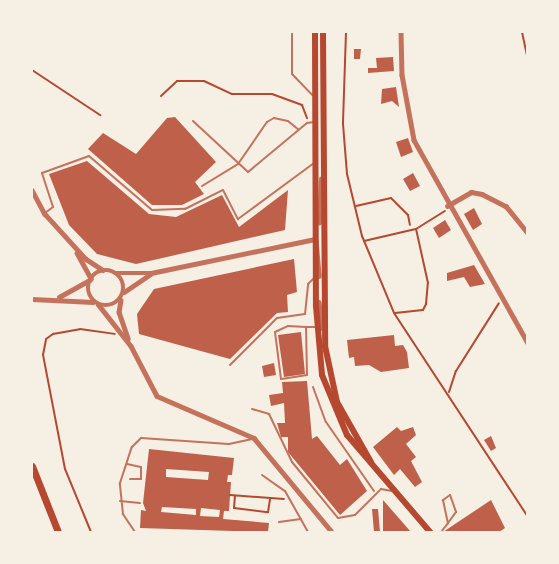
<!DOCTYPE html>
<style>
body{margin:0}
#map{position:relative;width:559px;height:564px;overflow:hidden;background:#f6efe4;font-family:Manrope,sans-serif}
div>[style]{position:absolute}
.building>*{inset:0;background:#bf614a}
.path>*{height:2px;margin:-1px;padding:0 1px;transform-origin:1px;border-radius:1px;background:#b5482f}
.service>*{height:2px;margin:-1px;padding:0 1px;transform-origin:1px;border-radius:1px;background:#c5725c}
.minor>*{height:4.5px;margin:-2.25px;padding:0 2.25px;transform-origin:2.25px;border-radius:2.25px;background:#c5725c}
.minor>.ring{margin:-2.25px;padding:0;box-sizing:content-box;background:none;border:4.5px solid #c5725c;border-radius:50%}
.primary>*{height:6px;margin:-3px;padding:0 3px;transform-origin:3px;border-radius:3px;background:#b5482f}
.trunk>*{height:7px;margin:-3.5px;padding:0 3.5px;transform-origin:3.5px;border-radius:3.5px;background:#b5482f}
span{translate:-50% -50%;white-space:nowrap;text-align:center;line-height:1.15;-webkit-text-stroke:5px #f6efe4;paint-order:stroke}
.frame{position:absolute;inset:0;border:33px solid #f6efe4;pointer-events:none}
</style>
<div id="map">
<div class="building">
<i style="clip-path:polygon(354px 49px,361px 49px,360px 59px,354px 59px)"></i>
<i style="clip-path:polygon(393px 57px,394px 71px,368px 73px,368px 68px,377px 68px,376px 58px)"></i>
<i style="clip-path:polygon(396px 87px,399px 107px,392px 101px,381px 104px,382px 89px)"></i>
<i style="clip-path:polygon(175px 117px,216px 162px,195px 182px,204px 194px,182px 205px,152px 205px,88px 149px,103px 133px,136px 154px,167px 118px)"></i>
<i style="clip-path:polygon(408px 138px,413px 152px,401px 157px,396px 142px)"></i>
<i style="clip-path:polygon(87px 161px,149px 214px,176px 217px,222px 195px,239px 227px,288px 190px,285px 230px,136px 264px,97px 254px,69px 225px,49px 174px)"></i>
<i style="clip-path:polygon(413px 173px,420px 186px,410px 191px,403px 179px)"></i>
<i style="clip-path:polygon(474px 208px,482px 224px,473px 230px,464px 214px)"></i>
<i style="clip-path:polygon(445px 220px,451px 230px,439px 238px,433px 228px)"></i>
<i style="clip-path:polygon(294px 259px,297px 292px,287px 295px,288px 312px,277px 313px,230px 359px,139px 334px,137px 314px,154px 289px)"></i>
<i style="clip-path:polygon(474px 265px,485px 284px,470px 287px,464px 277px,447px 281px,447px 273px)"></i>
<i style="clip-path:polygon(301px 332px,305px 374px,284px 377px,278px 335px)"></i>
<i style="clip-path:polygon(394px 335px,395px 346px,403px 345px,407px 352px,409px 368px,381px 372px,369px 365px,355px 366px,354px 357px,349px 358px,347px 340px)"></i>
<i style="clip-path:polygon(274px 363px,276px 375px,264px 377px,262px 366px)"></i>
<i style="clip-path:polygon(307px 381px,312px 439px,317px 436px,340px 465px,347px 459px,367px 491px,340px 515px,288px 452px,288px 437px,281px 437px,277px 423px,285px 423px,284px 403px,271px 406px,269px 395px,283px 393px,282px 382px)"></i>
<i style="clip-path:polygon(397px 427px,401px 431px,413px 427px,416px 435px,406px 444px,416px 457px,411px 461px,422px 482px,415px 487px,400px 469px,394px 475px,373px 447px)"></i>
<i style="clip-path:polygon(491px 436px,496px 448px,491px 451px,484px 440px)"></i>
<i style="clip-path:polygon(evenodd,149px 449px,234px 458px,232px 475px,228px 475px,227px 482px,231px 482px,229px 511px,224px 511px,223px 519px,269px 523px,268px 532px,140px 528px,141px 510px,146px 511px,143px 503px,149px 449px,166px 469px,209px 472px,208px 480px,166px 477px,166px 469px,149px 449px,162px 507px,196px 509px,196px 515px,161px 512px,162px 507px,149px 449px,201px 508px,220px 510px,219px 517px,200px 516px,201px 508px)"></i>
<i style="clip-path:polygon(383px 500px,411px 532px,383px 532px)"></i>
<i style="clip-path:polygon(491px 500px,505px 528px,499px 532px,443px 532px)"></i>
<i style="clip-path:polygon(372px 509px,378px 509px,380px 532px,374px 532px)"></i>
</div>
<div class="path">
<i style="left:346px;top:32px;width:92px;rotate:91.9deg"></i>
<i style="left:343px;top:124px;width:50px;rotate:85.4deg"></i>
<i style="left:347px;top:174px;width:64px;rotate:76.4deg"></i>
<i style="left:362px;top:236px;width:83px;rotate:67.4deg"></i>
<i style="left:394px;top:313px;width:244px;rotate:56.7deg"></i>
<i style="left:522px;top:32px;width:29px;rotate:78deg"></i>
<i style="left:32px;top:70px;width:82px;rotate:33.5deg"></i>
<i style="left:161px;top:96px;width:22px;rotate:-43deg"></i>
<i style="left:177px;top:81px;width:27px"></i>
<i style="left:204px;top:81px;width:31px;rotate:25deg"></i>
<i style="left:232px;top:94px;width:40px"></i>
<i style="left:272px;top:94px;width:32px;rotate:20deg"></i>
<i style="left:302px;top:105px;width:14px;rotate:69deg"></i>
<i style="left:356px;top:206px;width:36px;rotate:-13deg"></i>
<i style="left:391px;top:198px;width:24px;rotate:45deg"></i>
<i style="left:408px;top:215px;width:10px;rotate:79deg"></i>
<i style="left:364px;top:241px;width:53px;rotate:-13deg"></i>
<i style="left:416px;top:229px;width:34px;rotate:-32deg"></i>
<i style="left:395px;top:313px;width:28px;rotate:-6deg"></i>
<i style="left:423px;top:310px;width:7px;rotate:-63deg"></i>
<i style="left:426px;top:304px;width:21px;rotate:-85deg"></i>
<i style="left:428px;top:283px;width:55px;rotate:-102.5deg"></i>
<i style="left:449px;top:392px;width:22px;rotate:-72deg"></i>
<i style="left:456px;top:371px;width:80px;rotate:-57.7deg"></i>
<i style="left:230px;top:495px;width:54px;rotate:4.2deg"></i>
<i style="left:235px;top:496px;width:12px;rotate:95deg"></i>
<i style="left:234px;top:508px;width:34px;rotate:7deg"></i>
<i style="left:268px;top:512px;width:13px;rotate:-81deg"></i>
<i style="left:91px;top:532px;width:68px;rotate:-112.4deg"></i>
<i style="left:65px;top:469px;width:116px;rotate:-100.9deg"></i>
<i style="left:43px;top:355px;width:16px;rotate:-79deg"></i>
<i style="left:46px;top:339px;width:9px;rotate:-36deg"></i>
<i style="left:53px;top:334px;width:27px;rotate:-10deg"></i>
<i style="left:80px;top:329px;width:35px;rotate:8deg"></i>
</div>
<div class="service">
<i style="left:292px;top:32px;width:42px;rotate:90deg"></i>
<i style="left:292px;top:74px;width:29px;rotate:46deg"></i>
<i style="left:193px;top:121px;width:75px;rotate:42.8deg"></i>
<i style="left:248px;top:172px;width:77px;rotate:-39.7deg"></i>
<i style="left:307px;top:123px;width:7px;rotate:-8deg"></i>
<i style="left:202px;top:186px;width:42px;rotate:-31.4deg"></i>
<i style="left:238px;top:164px;width:51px;rotate:-55.4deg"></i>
<i style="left:267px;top:122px;width:8px;rotate:-30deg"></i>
<i style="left:274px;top:118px;width:14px;rotate:12deg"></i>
<i style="left:288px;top:121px;width:13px;rotate:39deg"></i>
<i style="left:45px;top:213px;width:10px;rotate:-37deg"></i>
<i style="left:53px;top:207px;width:36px;rotate:-108deg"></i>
<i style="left:42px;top:173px;width:50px;rotate:-19.9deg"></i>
<i style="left:89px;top:156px;width:83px;rotate:40.6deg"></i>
<i style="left:152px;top:210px;width:33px;rotate:-2deg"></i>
<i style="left:185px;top:209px;width:42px;rotate:-26.6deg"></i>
<i style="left:223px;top:190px;width:33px;rotate:63deg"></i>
<i style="left:238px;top:219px;width:94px;rotate:-36.4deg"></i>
<i style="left:306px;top:327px;width:48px;rotate:88.8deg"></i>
<i style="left:307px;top:375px;width:26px;rotate:171deg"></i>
<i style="left:281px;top:379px;width:47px;rotate:-97.3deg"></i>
<i style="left:275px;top:332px;width:14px;rotate:-25deg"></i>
<i style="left:288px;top:326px;width:18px;rotate:3deg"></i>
<i style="left:306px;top:327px;width:10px"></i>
<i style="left:230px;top:365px;width:66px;rotate:-45deg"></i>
<i style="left:277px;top:318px;width:28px;rotate:-8deg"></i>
<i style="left:305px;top:314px;width:30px;rotate:-84deg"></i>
<i style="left:308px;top:284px;width:8px;rotate:-45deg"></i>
<i style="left:313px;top:387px;width:37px;rotate:70deg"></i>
<i style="left:326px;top:422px;width:84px;rotate:55.2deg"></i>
<i style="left:252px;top:409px;width:18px;rotate:16deg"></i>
<i style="left:269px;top:414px;width:53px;rotate:64.4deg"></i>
<i style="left:292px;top:462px;width:72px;rotate:50.6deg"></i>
<i style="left:338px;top:518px;width:17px;rotate:-10deg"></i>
<i style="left:355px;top:515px;width:37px;rotate:-45deg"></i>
<i style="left:381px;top:489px;width:11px;rotate:10deg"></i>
<i style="left:127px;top:464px;width:14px;rotate:12deg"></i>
<i style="left:141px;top:467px;width:12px;rotate:90deg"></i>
<i style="left:141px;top:479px;width:11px;rotate:180deg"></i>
<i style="left:262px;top:475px;width:28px;rotate:35deg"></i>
<i style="left:285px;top:491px;width:47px;rotate:60.7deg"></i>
<i style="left:120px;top:501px;width:20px;rotate:6deg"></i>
<i style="left:279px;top:522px;width:22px;rotate:-8deg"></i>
<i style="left:135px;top:532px;width:22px;rotate:-124deg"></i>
<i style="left:123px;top:514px;width:31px;rotate:-96deg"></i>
<i style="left:120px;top:483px;width:38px;rotate:-72deg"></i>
<i style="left:132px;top:447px;width:13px;rotate:-45deg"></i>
<i style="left:141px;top:438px;width:88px;rotate:3.9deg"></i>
<i style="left:229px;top:444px;width:25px;rotate:-12deg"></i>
<i style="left:441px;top:532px;width:11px;rotate:-52deg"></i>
<i style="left:448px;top:523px;width:14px;rotate:-54deg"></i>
<i style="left:456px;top:512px;width:18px;rotate:-109deg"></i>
<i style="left:450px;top:495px;width:9px;rotate:144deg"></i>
<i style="left:443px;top:500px;width:24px;rotate:78deg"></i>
</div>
<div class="minor">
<i style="left:401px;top:32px;width:43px;rotate:88.7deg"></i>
<i style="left:402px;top:75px;width:66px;rotate:79.5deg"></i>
<i style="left:414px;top:140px;width:233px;rotate:60.7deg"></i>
<i style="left:32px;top:190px;width:27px;rotate:62deg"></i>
<i style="left:45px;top:214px;width:61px;rotate:47.7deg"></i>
<i style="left:86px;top:259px;width:20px;rotate:33deg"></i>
<i style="left:447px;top:206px;width:28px;rotate:-30deg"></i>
<i style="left:471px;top:192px;width:11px;rotate:10deg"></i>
<i style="left:482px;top:194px;width:27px;rotate:27deg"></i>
<i style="left:506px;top:206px;width:35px;rotate:51deg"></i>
<i style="left:319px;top:223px;width:44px;rotate:-87.4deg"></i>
<i style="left:316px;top:240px;width:36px;rotate:85deg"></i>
<i style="left:77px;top:253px;width:29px;rotate:61deg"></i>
<i class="ring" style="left:88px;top:270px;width:31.5px;height:31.5px"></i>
<i style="left:115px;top:273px;width:36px"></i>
<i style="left:151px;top:273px;width:167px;rotate:-11.7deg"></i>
<i style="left:124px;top:292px;width:32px;rotate:-34deg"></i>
<i style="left:59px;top:297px;width:35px;rotate:-29deg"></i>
<i style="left:32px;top:299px;width:61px;rotate:2.8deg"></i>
<i style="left:121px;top:300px;width:12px;rotate:99deg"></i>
<i style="left:119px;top:312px;width:28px;rotate:71deg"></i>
<i style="left:319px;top:302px;width:26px;rotate:83deg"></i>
<i style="left:98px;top:304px;width:53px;rotate:51.8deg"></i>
<i style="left:131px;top:346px;width:56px;rotate:62.5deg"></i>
<i style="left:157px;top:396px;width:106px;rotate:23.4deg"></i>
<i style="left:254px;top:438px;width:122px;rotate:50.3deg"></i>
</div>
<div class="primary">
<i style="left:315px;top:32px;width:274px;rotate:89.8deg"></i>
<i style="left:316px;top:306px;width:69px;rotate:85deg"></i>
<i style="left:322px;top:375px;width:65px;rotate:67.4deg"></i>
<i style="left:347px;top:435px;width:128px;rotate:49.4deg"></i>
<i style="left:323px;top:32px;width:314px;rotate:89.6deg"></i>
<i style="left:325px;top:346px;width:57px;rotate:77.9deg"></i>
<i style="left:337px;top:402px;width:69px;rotate:60.5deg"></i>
</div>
<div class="trunk">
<i style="left:32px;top:466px;width:71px;rotate:68.5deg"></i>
</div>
<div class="frame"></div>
</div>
